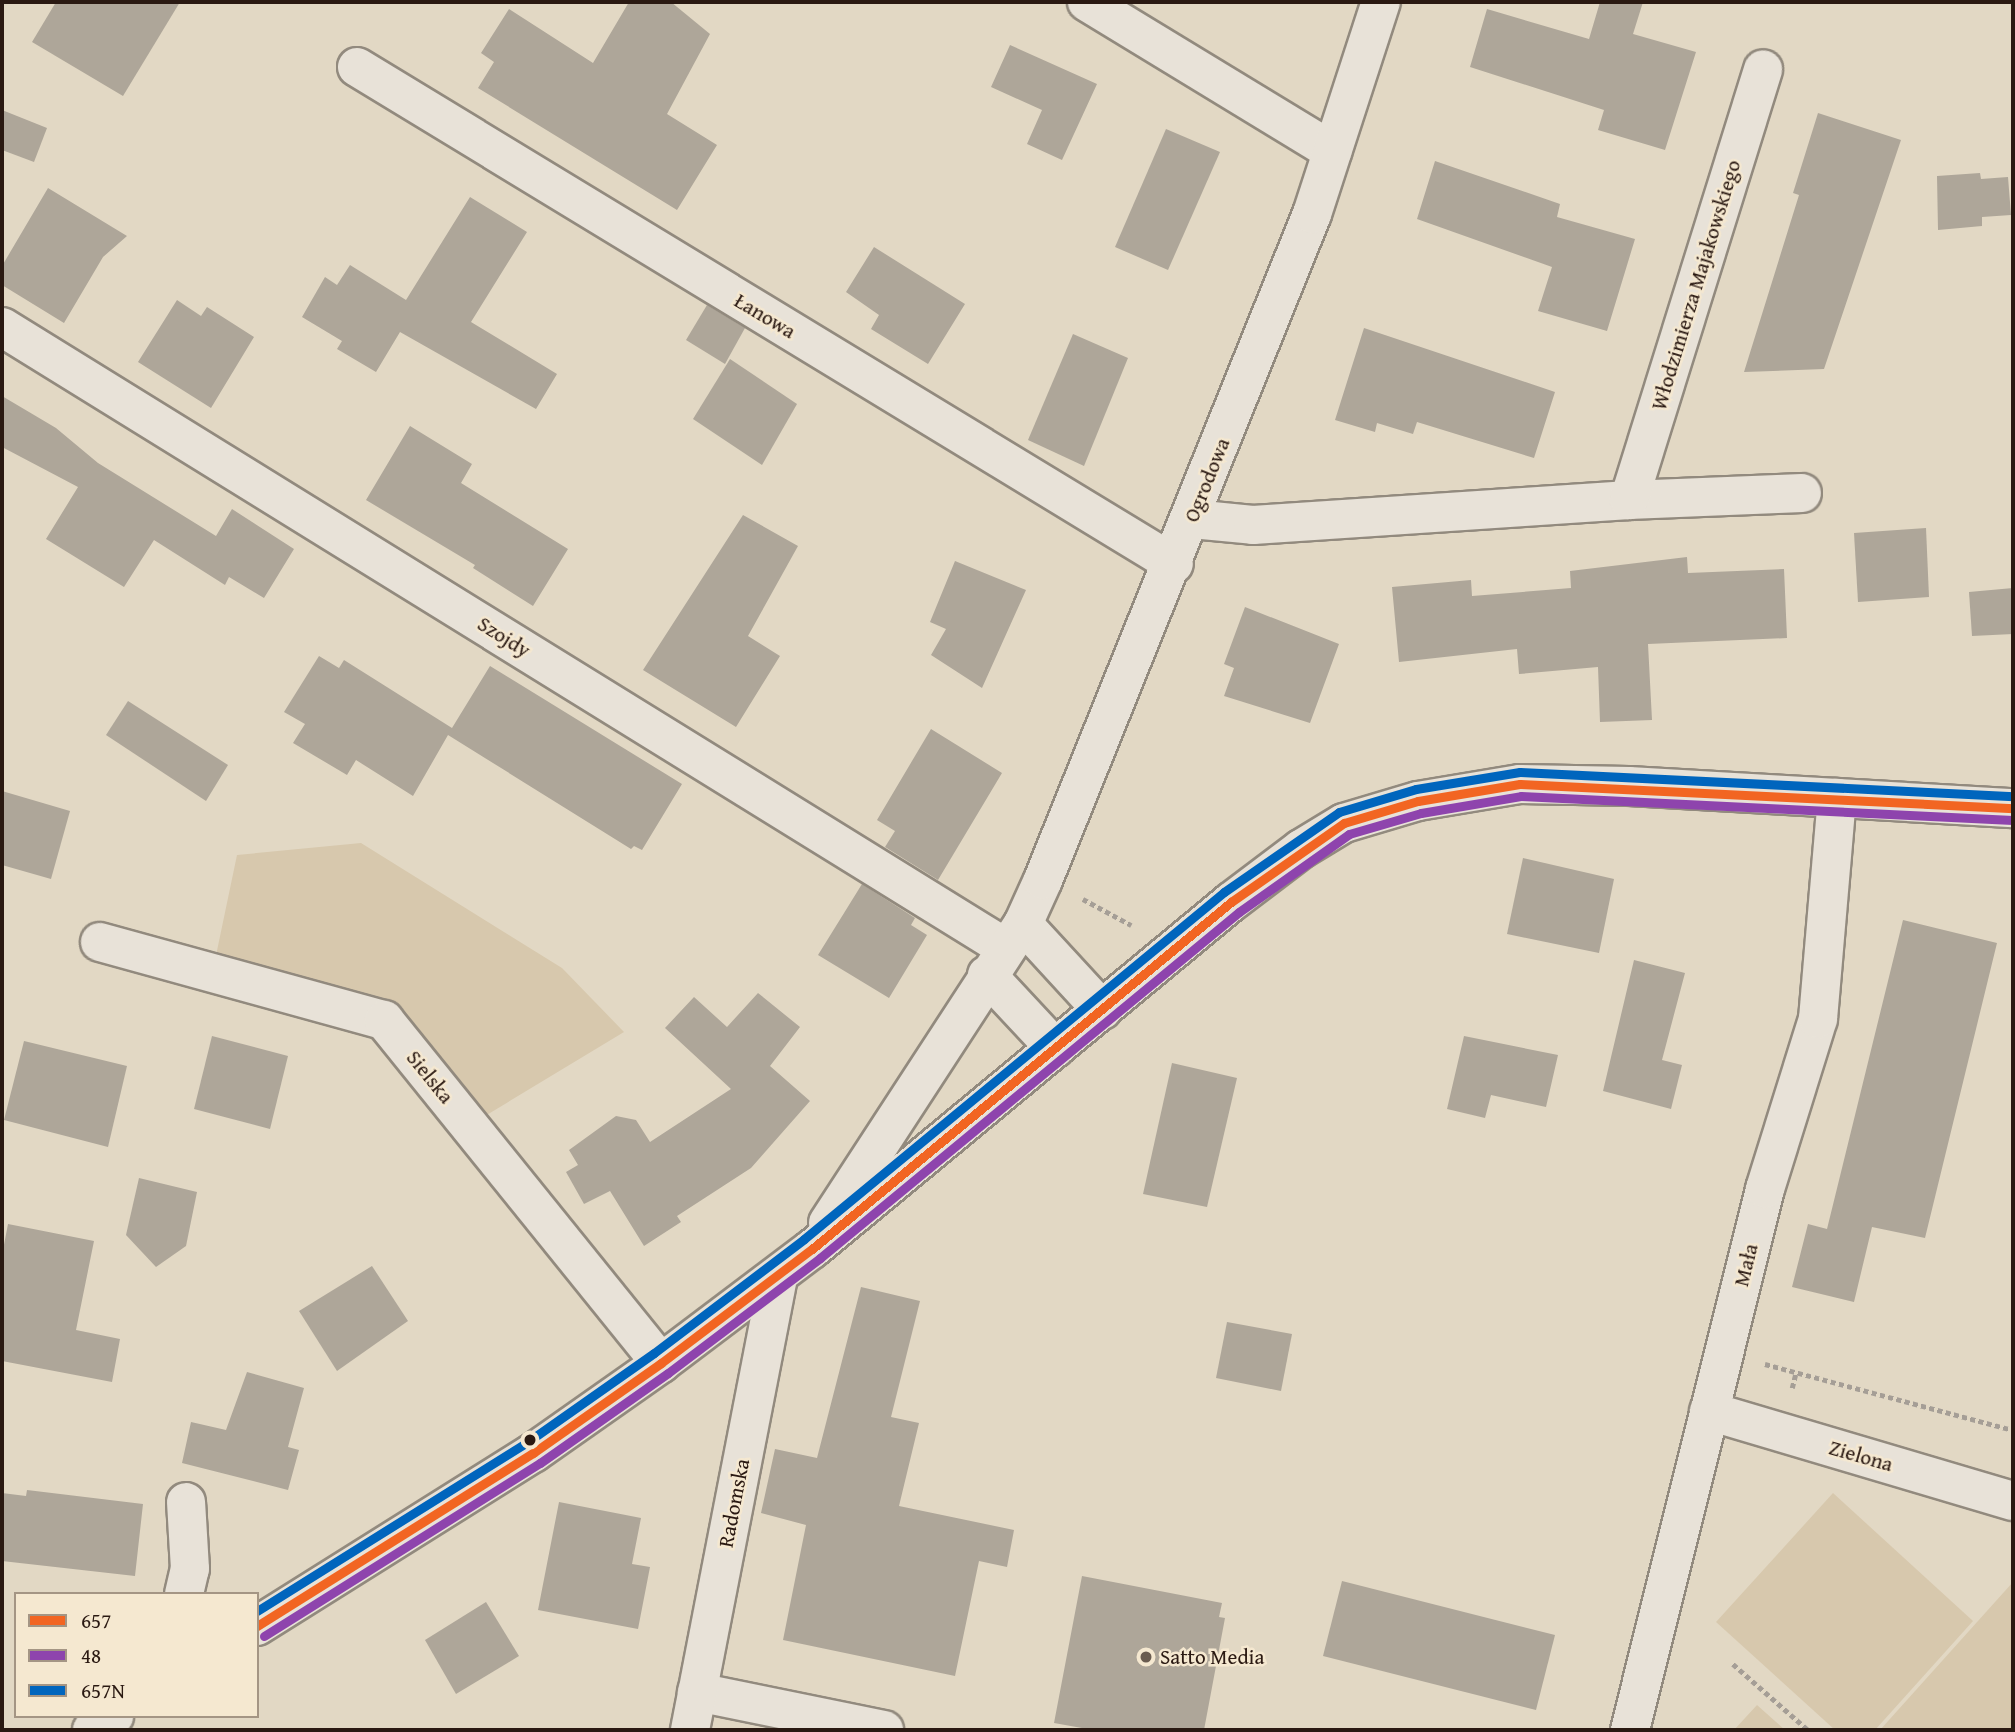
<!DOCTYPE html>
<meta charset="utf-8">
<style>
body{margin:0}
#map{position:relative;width:2015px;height:1732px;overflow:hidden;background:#e2d8c4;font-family:"Gentium Book Plus",serif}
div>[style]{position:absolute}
.green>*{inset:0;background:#d7c8ad}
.building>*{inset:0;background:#aea699}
.path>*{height:4.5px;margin-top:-2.25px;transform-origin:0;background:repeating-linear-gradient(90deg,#a59e96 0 5px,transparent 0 8.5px)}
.roads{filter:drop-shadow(2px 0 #928a7e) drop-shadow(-2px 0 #928a7e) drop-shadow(0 2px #928a7e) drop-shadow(0 -2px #928a7e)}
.minor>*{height:38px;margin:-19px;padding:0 19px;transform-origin:19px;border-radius:19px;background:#e8e2d8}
.bus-1>*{height:9px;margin:-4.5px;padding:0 4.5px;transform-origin:4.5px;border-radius:4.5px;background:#f26522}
.bus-2>*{height:9px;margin:-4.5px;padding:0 4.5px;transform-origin:4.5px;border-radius:4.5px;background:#8e44ad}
.bus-3>*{height:9px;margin:-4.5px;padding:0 4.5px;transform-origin:4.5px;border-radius:4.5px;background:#0065bd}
.dots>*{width:19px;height:19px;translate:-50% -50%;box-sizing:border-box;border:4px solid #f5e8d0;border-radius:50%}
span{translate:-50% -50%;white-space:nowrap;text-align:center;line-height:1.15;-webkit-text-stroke:5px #f5e8d0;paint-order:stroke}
.street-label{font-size:21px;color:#2a1912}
.poi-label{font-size:21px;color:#2a1912}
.left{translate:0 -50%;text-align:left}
.frame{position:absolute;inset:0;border:4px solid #2a1912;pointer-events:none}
.legend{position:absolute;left:14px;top:1592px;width:245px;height:126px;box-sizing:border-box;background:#f5e8d0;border:2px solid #a49584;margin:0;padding:9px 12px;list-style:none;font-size:21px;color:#2a1912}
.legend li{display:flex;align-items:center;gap:14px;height:35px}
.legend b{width:35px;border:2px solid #a49584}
</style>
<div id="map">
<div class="green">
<i style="clip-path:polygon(361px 843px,562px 968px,624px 1032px,485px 1116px,405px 1014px,380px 1001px,214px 965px,237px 855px)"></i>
<i style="clip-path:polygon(1833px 1493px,1973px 1621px,1875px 1730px,1835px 1730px,1716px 1622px)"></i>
<i style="clip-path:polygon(2013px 1582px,2013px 1730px,1880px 1730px)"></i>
<i style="clip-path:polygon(1757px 1705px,1785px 1730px,1786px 1730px,1734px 1730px)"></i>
</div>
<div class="building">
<i style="clip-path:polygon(56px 2px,180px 2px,123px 96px,32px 42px)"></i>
<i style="clip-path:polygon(629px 2px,671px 2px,710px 34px,667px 114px,717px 145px,677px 210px,478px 88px,494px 62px,481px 53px,509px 9px,593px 63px)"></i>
<i style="clip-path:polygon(1600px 2px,1643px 2px,1633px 34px,1696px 52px,1665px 150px,1598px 130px,1604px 110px,1470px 67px,1487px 9px,1589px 39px)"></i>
<i style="clip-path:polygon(1010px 45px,1097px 84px,1062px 160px,1027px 144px,1042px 110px,991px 87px)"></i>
<i style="clip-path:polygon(2px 110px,47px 128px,34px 162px,2px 150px)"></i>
<i style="clip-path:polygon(1818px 113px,1901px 140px,1824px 369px,1744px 372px,1799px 195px,1793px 193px)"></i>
<i style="clip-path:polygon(1166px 129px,1220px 152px,1168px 270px,1115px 247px)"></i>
<i style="clip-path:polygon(1435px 161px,1560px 204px,1557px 217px,1635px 239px,1607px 331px,1538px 311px,1552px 267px,1417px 219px)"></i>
<i style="clip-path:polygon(1980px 173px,1981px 179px,2008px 177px,2011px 215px,1982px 217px,1982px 226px,1938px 230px,1937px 176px)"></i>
<i style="clip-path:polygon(48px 188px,127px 236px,103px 257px,64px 323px,2px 285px,2px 266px)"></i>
<i style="clip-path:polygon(470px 197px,527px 232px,471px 322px,557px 374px,536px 409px,400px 332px,376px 372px,337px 349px,342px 341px,302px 317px,325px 277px,337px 285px,350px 265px,406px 300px)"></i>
<i style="clip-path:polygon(874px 247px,965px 304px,928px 364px,871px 329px,879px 315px,846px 292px)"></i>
<i style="clip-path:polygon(177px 300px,201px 316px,207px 307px,254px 337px,211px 408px,138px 362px)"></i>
<i style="clip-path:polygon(707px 305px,745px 328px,725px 364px,686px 340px)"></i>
<i style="clip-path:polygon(1364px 328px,1555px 392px,1534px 458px,1417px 422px,1413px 434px,1377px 423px,1375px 432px,1335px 420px)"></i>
<i style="clip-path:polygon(1073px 334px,1128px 358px,1084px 466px,1028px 440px)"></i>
<i style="clip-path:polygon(730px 359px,797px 404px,762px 465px,693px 419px)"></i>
<i style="clip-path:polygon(2px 396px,56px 428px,98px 463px,216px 536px,232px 509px,294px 549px,264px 598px,229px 577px,225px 585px,154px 540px,124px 587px,46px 539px,78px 487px,2px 447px)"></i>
<i style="clip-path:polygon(410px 426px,472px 464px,461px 483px,568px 549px,533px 606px,473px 568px,475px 565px,366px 500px)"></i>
<i style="clip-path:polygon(743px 515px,798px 546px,748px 636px,780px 656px,736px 727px,643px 670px)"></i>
<i style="clip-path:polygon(1926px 528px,1929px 597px,1858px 602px,1854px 533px)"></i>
<i style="clip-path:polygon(1687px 557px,1688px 573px,1784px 569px,1787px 638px,1648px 644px,1652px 720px,1600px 722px,1598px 667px,1519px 674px,1517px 649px,1399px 662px,1392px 587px,1471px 580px,1472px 596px,1571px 588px,1570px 571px)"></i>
<i style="clip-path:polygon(955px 561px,1026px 590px,982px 688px,931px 655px,946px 629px,930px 622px)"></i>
<i style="clip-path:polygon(2013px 588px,2013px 634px,1972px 636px,1969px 592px)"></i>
<i style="clip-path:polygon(1245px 607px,1339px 644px,1310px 723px,1224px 696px,1234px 668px,1224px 664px)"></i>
<i style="clip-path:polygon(319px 656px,339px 668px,344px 660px,452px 728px,490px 666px,682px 784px,642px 850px,634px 846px,631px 849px,448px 735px,413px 796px,356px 760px,347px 775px,293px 743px,305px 724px,284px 712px)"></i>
<i style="clip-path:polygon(128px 701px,228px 765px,206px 801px,106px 735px)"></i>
<i style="clip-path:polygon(931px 729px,1002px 773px,938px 880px,885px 847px,895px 831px,877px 820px)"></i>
<i style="clip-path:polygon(2px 791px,70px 811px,51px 879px,2px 865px)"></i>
<i style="clip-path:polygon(1523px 858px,1614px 879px,1599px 953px,1507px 934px)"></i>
<i style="clip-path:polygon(862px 884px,915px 918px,911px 925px,927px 935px,889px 998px,818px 955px)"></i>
<i style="clip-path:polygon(1903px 920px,1997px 943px,1925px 1238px,1872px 1227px,1854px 1302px,1792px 1287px,1808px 1224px,1827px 1229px)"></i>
<i style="clip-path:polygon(1634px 960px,1685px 973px,1662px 1060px,1682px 1065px,1671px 1109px,1603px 1091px)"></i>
<i style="clip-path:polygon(758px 993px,800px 1027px,770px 1066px,810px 1101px,751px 1168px,677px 1216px,681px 1222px,644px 1246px,610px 1191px,584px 1204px,566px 1172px,578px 1165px,569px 1150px,616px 1116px,636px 1120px,650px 1142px,731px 1089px,665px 1028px,694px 997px,727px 1027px)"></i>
<i style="clip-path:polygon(212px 1036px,288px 1056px,270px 1129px,194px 1109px)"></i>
<i style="clip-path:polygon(1464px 1036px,1558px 1055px,1546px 1107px,1491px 1095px,1485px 1118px,1447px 1109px)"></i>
<i style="clip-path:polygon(24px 1041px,127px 1066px,108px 1147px,4px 1120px)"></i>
<i style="clip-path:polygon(1172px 1063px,1237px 1078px,1207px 1207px,1143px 1194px)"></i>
<i style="clip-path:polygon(139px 1178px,197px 1192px,186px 1246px,156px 1267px,126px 1235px)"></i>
<i style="clip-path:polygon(8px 1224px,94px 1241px,76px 1330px,120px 1339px,112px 1382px,2px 1361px,2px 1255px)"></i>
<i style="clip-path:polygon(372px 1266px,408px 1321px,337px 1371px,299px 1311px)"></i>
<i style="clip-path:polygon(861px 1287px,920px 1301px,891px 1417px,919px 1423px,899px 1506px,1014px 1530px,1007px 1567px,979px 1561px,955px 1676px,783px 1640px,806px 1525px,761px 1513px,775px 1449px,817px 1458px)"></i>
<i style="clip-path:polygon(1227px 1322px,1292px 1334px,1281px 1391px,1216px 1378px)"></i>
<i style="clip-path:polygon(247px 1372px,304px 1388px,288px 1447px,299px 1450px,288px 1490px,182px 1463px,191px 1422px,226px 1430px)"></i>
<i style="clip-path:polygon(27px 1490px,143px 1504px,135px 1576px,2px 1561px,2px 1493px,26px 1496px)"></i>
<i style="clip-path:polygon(559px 1502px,641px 1518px,632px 1564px,650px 1567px,638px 1629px,538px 1610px)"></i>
<i style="clip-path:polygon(1082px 1576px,1222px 1603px,1219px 1617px,1225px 1618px,1204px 1730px,1093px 1730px,1054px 1723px)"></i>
<i style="clip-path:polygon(1342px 1581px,1555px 1635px,1536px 1710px,1323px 1656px)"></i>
<i style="clip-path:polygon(486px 1602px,519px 1656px,456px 1694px,425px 1640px)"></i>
</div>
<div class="path">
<i style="left:1083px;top:899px;width:55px;rotate:28.4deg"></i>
<i style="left:1765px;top:1364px;width:257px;rotate:14.9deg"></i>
<i style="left:1792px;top:1388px;width:16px;rotate:-76deg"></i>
<i style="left:1733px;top:1664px;width:100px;rotate:41.3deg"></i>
</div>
<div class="roads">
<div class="minor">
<i style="left:1087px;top:2px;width:287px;rotate:31.3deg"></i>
<i style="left:357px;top:67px;width:956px;rotate:31.31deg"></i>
<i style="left:2px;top:327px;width:1181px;rotate:31.74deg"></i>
<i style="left:1629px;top:500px;width:173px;rotate:-2.3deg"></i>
<i style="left:1192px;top:519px;width:61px;rotate:5.6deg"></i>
<i style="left:1253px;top:525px;width:377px;rotate:-3.8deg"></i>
<i style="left:1629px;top:500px;width:451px;rotate:-72.7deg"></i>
<i style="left:1023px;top:924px;width:117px;rotate:47.4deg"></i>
<i style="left:100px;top:942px;width:295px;rotate:15.4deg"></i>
<i style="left:384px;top:1020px;width:441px;rotate:51.1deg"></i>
<i style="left:987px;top:975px;width:100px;rotate:47deg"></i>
<i style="left:828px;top:1223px;width:357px;rotate:-56.9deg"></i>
<i style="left:1023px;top:924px;width:48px;rotate:-65.6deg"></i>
<i style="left:1043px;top:880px;width:718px;rotate:-68.01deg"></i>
<i style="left:1312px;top:214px;width:223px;rotate:-72deg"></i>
<i style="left:1709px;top:1411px;width:317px;rotate:16.5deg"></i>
<i style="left:184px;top:1594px;width:26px;rotate:-77deg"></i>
<i style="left:190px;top:1569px;width:67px;rotate:-93.4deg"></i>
<i style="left:257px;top:1626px;width:326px;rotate:-32.1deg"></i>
<i style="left:533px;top:1453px;width:156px;rotate:-35.1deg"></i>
<i style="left:661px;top:1363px;width:189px;rotate:-37.1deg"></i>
<i style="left:812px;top:1249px;width:544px;rotate:-39.63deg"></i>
<i style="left:1231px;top:902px;width:88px;rotate:-37.1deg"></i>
<i style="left:1301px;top:849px;width:50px;rotate:-31.2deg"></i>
<i style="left:1344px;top:823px;width:77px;rotate:-16.6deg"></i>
<i style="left:1418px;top:801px;width:103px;rotate:-9.5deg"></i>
<i style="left:1520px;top:784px;width:109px;rotate:1.1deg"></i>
<i style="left:1629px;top:786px;width:385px;rotate:3.3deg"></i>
<i style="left:697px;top:1692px;width:191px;rotate:11.5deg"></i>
<i style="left:92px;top:1730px;width:26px;rotate:-32deg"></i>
<i style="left:690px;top:1730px;width:462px;rotate:-79deg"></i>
<i style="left:1630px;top:1730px;width:558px;rotate:-75.99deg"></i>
<i style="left:1765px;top:1189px;width:178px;rotate:-72.7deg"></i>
<i style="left:1818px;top:1019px;width:222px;rotate:-85.1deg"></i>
</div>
</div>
<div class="bus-1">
<i style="left:257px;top:1626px;width:326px;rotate:-32.1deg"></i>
<i style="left:533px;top:1453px;width:156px;rotate:-35.1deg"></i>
<i style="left:661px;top:1363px;width:189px;rotate:-37.1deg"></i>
<i style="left:812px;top:1249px;width:544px;rotate:-39.63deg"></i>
<i style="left:1231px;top:902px;width:138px;rotate:-35deg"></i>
<i style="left:1344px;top:823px;width:77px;rotate:-16.6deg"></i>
<i style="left:1418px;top:801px;width:103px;rotate:-9.5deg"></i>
<i style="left:1520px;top:784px;width:494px;rotate:2.8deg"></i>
</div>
<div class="bus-2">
<i style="left:264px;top:1636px;width:326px;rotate:-32.1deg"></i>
<i style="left:540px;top:1463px;width:156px;rotate:-35.1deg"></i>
<i style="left:668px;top:1373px;width:191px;rotate:-37.1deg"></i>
<i style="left:820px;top:1258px;width:543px;rotate:-39.55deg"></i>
<i style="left:1239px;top:912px;width:135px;rotate:-35.3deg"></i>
<i style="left:1349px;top:834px;width:75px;rotate:-16.3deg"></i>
<i style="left:1421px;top:813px;width:101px;rotate:-9.6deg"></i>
<i style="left:1521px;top:796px;width:492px;rotate:2.8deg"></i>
</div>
<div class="bus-3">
<i style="left:257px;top:1611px;width:317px;rotate:-32deg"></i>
<i style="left:526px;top:1443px;width:156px;rotate:-35.1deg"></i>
<i style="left:654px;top:1353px;width:188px;rotate:-37.2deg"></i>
<i style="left:804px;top:1239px;width:545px;rotate:-39.56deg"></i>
<i style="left:1224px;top:892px;width:140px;rotate:-34.8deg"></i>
<i style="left:1339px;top:812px;width:80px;rotate:-16.6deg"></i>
<i style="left:1416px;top:789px;width:105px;rotate:-9.3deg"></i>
<i style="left:1520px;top:772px;width:494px;rotate:2.8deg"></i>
</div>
<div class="dots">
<i style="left:530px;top:1440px;background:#2a1912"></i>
<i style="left:1146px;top:1657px;background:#6a5c50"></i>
</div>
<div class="street-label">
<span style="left:1696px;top:285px;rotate:-73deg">Włodzimierza Majakowskiego</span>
<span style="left:765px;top:316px;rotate:31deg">Łanowa</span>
<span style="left:1207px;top:480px;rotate:-68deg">Ogrodowa</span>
<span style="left:504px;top:637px;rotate:32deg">Szojdy</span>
<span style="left:430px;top:1077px;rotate:51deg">Sielska</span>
<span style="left:1746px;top:1265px;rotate:-76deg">Mała</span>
<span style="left:1861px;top:1456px;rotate:16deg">Zielona</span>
<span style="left:734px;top:1503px;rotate:-79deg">Radomska</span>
</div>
<div class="poi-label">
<span class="left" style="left:1160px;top:1657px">Satto Media</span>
</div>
<div class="frame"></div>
<ul class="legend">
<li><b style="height:9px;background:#f26522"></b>657</li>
<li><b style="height:9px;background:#8e44ad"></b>48</li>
<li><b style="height:9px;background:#0065bd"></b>657N</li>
</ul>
</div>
